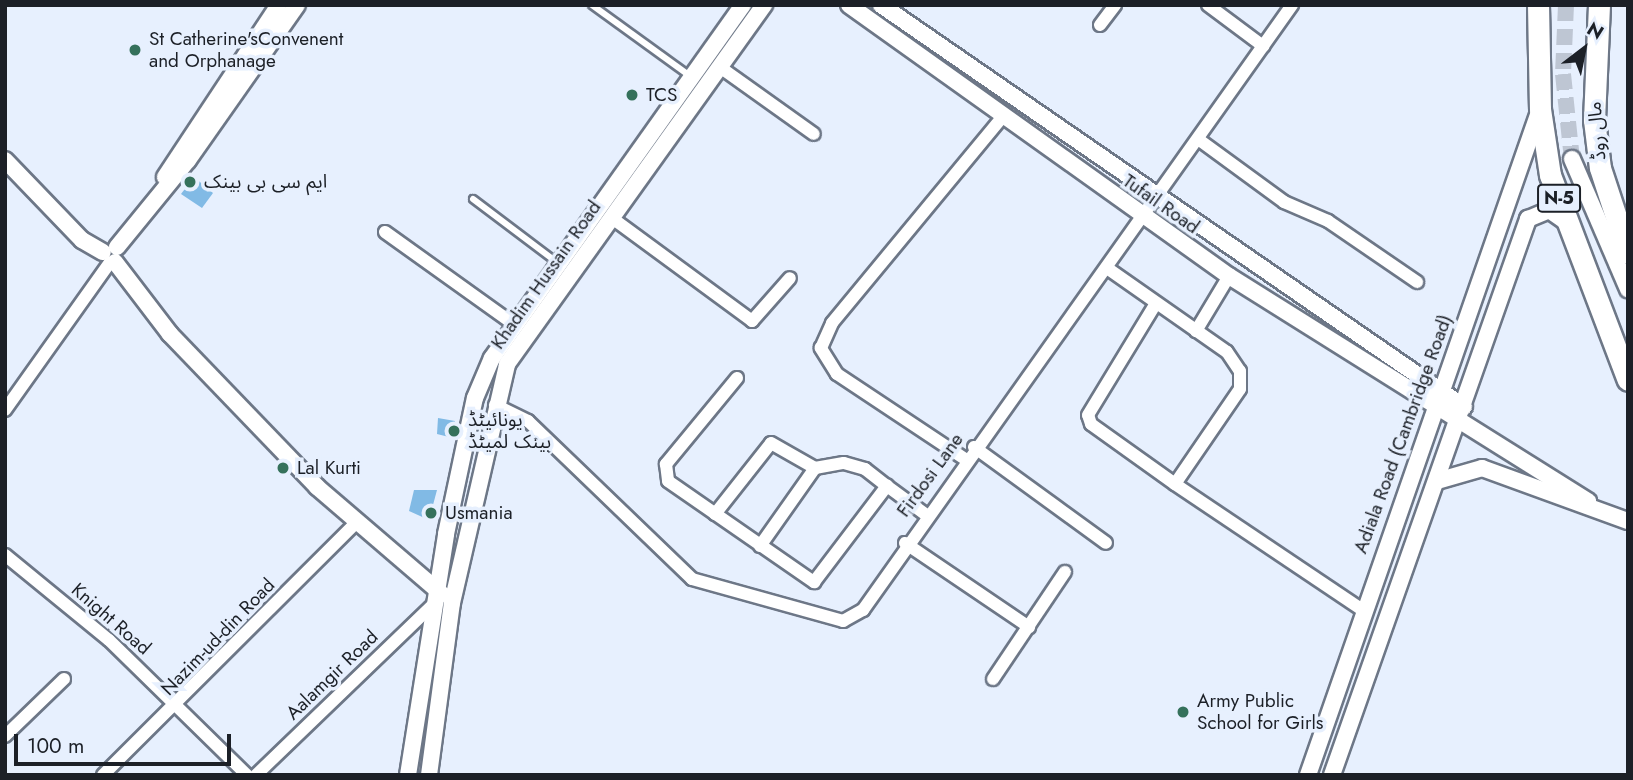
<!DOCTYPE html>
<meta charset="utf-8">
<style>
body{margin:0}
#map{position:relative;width:1633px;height:780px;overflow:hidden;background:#e7f0fe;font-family:Jost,"Noto Sans Arabic",sans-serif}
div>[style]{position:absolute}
.building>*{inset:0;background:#81bae5}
.secondary-tunnel>*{height:16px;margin-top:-8px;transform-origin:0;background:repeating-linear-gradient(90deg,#bec6d3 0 16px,transparent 0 24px)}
.roads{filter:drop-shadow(2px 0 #6d7787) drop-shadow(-2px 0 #6d7787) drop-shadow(0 2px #6d7787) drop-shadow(0 -2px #6d7787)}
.lane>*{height:6px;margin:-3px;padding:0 3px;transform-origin:3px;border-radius:3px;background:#fff}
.street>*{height:12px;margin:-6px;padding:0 6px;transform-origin:6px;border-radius:6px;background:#fff}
.secondary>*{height:16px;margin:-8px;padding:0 8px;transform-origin:8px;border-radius:8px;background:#fff}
.highway>*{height:21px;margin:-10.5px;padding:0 10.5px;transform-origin:10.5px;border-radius:10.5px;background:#fff}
.dots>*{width:19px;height:19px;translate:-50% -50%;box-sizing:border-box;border:4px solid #e7f0fe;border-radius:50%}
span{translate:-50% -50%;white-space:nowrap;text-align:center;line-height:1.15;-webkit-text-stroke:7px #e7f0fe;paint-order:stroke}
.shield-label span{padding:2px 5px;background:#e7f0fe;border:2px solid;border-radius:5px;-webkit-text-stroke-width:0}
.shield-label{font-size:18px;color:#1c2027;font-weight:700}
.poi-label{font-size:19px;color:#1c2027}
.left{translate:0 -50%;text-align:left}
.street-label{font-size:19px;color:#1c2027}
.frame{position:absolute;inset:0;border:7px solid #1c2027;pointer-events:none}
.north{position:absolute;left:1549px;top:14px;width:70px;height:70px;-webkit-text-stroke:5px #e7f0fe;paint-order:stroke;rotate:32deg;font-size:19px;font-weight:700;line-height:28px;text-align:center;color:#1c2027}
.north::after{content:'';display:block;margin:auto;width:24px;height:32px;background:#1c2027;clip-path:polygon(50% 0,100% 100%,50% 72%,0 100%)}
.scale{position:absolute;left:14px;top:734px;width:217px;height:32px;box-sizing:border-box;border:4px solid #1c2027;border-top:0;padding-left:9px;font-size:21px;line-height:24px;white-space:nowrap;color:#1c2027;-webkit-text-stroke:5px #e7f0fe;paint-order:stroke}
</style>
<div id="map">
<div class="building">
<i style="clip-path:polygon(194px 177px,213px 193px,202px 208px,181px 194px)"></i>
<i style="clip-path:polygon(438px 418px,455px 421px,453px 438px,437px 434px)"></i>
<i style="clip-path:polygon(414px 490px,437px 490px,429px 520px,409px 511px)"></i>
</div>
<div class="secondary-tunnel">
<i style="left:1566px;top:5px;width:69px;rotate:92.5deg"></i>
<i style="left:1563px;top:74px;width:85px;rotate:84deg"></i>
</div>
<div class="roads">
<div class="lane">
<i style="left:592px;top:5px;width:121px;rotate:35.9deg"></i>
<i style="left:473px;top:199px;width:106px;rotate:37deg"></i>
</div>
<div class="street">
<i style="left:1208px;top:5px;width:69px;rotate:36.7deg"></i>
<i style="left:1100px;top:25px;width:25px;rotate:-53deg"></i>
<i style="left:720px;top:67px;width:115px;rotate:35.5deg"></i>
<i style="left:1198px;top:139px;width:107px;rotate:36.2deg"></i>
<i style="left:1284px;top:202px;width:48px;rotate:23.4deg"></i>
<i style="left:1328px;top:221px;width:108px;rotate:34.4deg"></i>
<i style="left:612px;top:218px;width:174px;rotate:36.3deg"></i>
<i style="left:752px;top:321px;width:57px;rotate:-48.5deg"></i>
<i style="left:385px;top:232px;width:160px;rotate:35.6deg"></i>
<i style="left:1107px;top:268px;width:146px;rotate:35deg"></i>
<i style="left:1227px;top:352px;width:23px;rotate:56deg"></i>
<i style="left:1240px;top:371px;width:18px;rotate:90deg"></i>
<i style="left:1240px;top:389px;width:115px;rotate:124.4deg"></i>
<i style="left:1175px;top:484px;width:103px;rotate:-144.5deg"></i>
<i style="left:1091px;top:424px;width:9px;rotate:-108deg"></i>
<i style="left:1088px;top:415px;width:131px;rotate:-58.7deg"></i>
<i style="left:1196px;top:331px;width:64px;rotate:-59deg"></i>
<i style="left:737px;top:378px;width:112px;rotate:129.5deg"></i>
<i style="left:666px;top:464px;width:17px;rotate:83deg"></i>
<i style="left:668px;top:481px;width:178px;rotate:34.7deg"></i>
<i style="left:814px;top:582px;width:121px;rotate:-52.8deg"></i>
<i style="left:887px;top:486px;width:47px;rotate:36.4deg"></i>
<i style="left:495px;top:405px;width:37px;rotate:26deg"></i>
<i style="left:528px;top:421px;width:228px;rotate:43.9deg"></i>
<i style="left:692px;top:579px;width:157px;rotate:15.5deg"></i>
<i style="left:843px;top:621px;width:23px;rotate:-29deg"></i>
<i style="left:863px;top:610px;width:742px;rotate:-54.66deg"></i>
<i style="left:5px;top:410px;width:181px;rotate:-54.6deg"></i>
<i style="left:974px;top:447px;width:163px;rotate:36deg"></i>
<i style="left:965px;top:459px;width:154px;rotate:-146.4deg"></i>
<i style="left:837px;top:374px;width:31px;rotate:-122deg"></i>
<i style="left:821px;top:348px;width:27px;rotate:-66deg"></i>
<i style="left:832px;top:323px;width:268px;rotate:-50.4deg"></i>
<i style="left:1175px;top:484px;width:224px;rotate:33.9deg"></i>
<i style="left:715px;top:514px;width:90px;rotate:-51.7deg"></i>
<i style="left:771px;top:443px;width:51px;rotate:29.6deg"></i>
<i style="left:815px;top:468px;width:29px;rotate:-10deg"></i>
<i style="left:844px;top:463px;width:22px;rotate:16deg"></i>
<i style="left:865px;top:469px;width:28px;rotate:38deg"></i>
<i style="left:905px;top:543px;width:150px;rotate:34.1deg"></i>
<i style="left:760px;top:546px;width:95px;rotate:-54.8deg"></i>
<i style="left:5px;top:555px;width:134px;rotate:39.3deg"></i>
<i style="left:109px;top:640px;width:193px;rotate:44.4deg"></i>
<i style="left:993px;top:679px;width:129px;rotate:-56.1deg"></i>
<i style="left:5px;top:736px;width:82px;rotate:-44deg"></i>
<i style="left:103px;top:775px;width:359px;rotate:-44.9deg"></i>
<i style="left:256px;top:775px;width:248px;rotate:-43.9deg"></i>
</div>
<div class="secondary">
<i style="left:849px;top:5px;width:467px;rotate:35.5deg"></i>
<i style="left:1229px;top:276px;width:424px;rotate:32.1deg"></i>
<i style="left:881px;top:5px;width:708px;rotate:34.59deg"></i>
<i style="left:1572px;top:159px;width:142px;rotate:66.7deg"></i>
<i style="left:5px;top:160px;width:111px;rotate:46.1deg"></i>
<i style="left:82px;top:240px;width:24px;rotate:30deg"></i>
<i style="left:165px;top:177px;width:206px;rotate:-56.5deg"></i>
<i style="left:117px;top:247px;width:112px;rotate:-50.8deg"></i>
<i style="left:188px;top:160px;width:189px;rotate:-54.9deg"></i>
<i style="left:115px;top:262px;width:91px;rotate:52.6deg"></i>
<i style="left:170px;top:334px;width:212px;rotate:46.1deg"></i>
<i style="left:317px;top:487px;width:165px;rotate:40.6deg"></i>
<i style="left:1437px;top:481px;width:47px;rotate:-16.1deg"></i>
<i style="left:1482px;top:468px;width:155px;rotate:20deg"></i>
<i style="left:408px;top:775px;width:244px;rotate:-81deg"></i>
<i style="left:446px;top:534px;width:139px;rotate:-78deg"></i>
<i style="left:475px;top:398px;width:43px;rotate:-67deg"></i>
<i style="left:492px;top:358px;width:433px;rotate:-54.6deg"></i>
<i style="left:429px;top:775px;width:174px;rotate:-82.4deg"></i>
<i style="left:452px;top:603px;width:245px;rotate:-77deg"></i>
<i style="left:507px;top:364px;width:442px;rotate:-54.4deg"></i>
<i style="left:1308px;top:775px;width:705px;rotate:-70.79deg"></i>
<i style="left:1332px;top:775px;width:590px;rotate:-70.58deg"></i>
<i style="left:1528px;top:219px;width:23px;rotate:-23deg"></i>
<i style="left:1549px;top:210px;width:24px;rotate:35deg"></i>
</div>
<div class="highway">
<i style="left:1538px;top:5px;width:104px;rotate:88.9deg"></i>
<i style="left:1540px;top:109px;width:67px;rotate:81.4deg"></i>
<i style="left:1550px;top:175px;width:219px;rotate:69.2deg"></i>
<i style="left:1599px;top:5px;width:115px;rotate:92.5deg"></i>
<i style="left:1594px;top:120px;width:48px;rotate:82.9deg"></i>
<i style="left:1600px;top:168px;width:89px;rotate:71.8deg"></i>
</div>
</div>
<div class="dots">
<i style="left:135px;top:50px;background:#35715b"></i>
<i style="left:632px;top:95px;background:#35715b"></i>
<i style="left:190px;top:182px;background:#35715b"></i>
<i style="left:454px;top:431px;background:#35715b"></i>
<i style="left:283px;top:468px;background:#35715b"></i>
<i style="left:431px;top:513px;background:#35715b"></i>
<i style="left:1183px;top:712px;background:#35715b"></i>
</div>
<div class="shield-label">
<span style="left:1559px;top:198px">N-5</span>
</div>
<div class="poi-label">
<span class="left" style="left:149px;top:50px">St Catherine'sConvenent<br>and Orphanage</span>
<span class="left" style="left:646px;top:95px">TCS</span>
<span class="left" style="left:204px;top:182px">ایم سی بی بینک</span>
<span class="left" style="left:468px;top:431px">یونائیٹڈ<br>بینک لمیٹڈ</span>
<span class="left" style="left:297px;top:468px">Lal Kurti</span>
<span class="left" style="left:445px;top:513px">Usmania</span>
<span class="left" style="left:1197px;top:712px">Army Public<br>School for Girls</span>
</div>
<div class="street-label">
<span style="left:1597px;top:131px;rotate:-95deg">مال روڈ</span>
<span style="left:1161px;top:204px;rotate:35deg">Tufail Road</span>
<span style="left:546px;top:275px;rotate:-55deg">Khadim Hussain Road</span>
<span style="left:1403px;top:434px;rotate:-70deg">Adiala Road (Cambridge Road)</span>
<span style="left:930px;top:475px;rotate:-54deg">Firdosi Lane</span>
<span style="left:111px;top:619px;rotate:41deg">Knight Road</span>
<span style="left:218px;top:637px;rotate:-46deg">Nazim-ud-din Road</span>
<span style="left:332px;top:675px;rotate:-44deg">Aalamgir Road</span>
</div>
<div class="frame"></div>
<div class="north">N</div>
<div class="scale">100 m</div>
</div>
